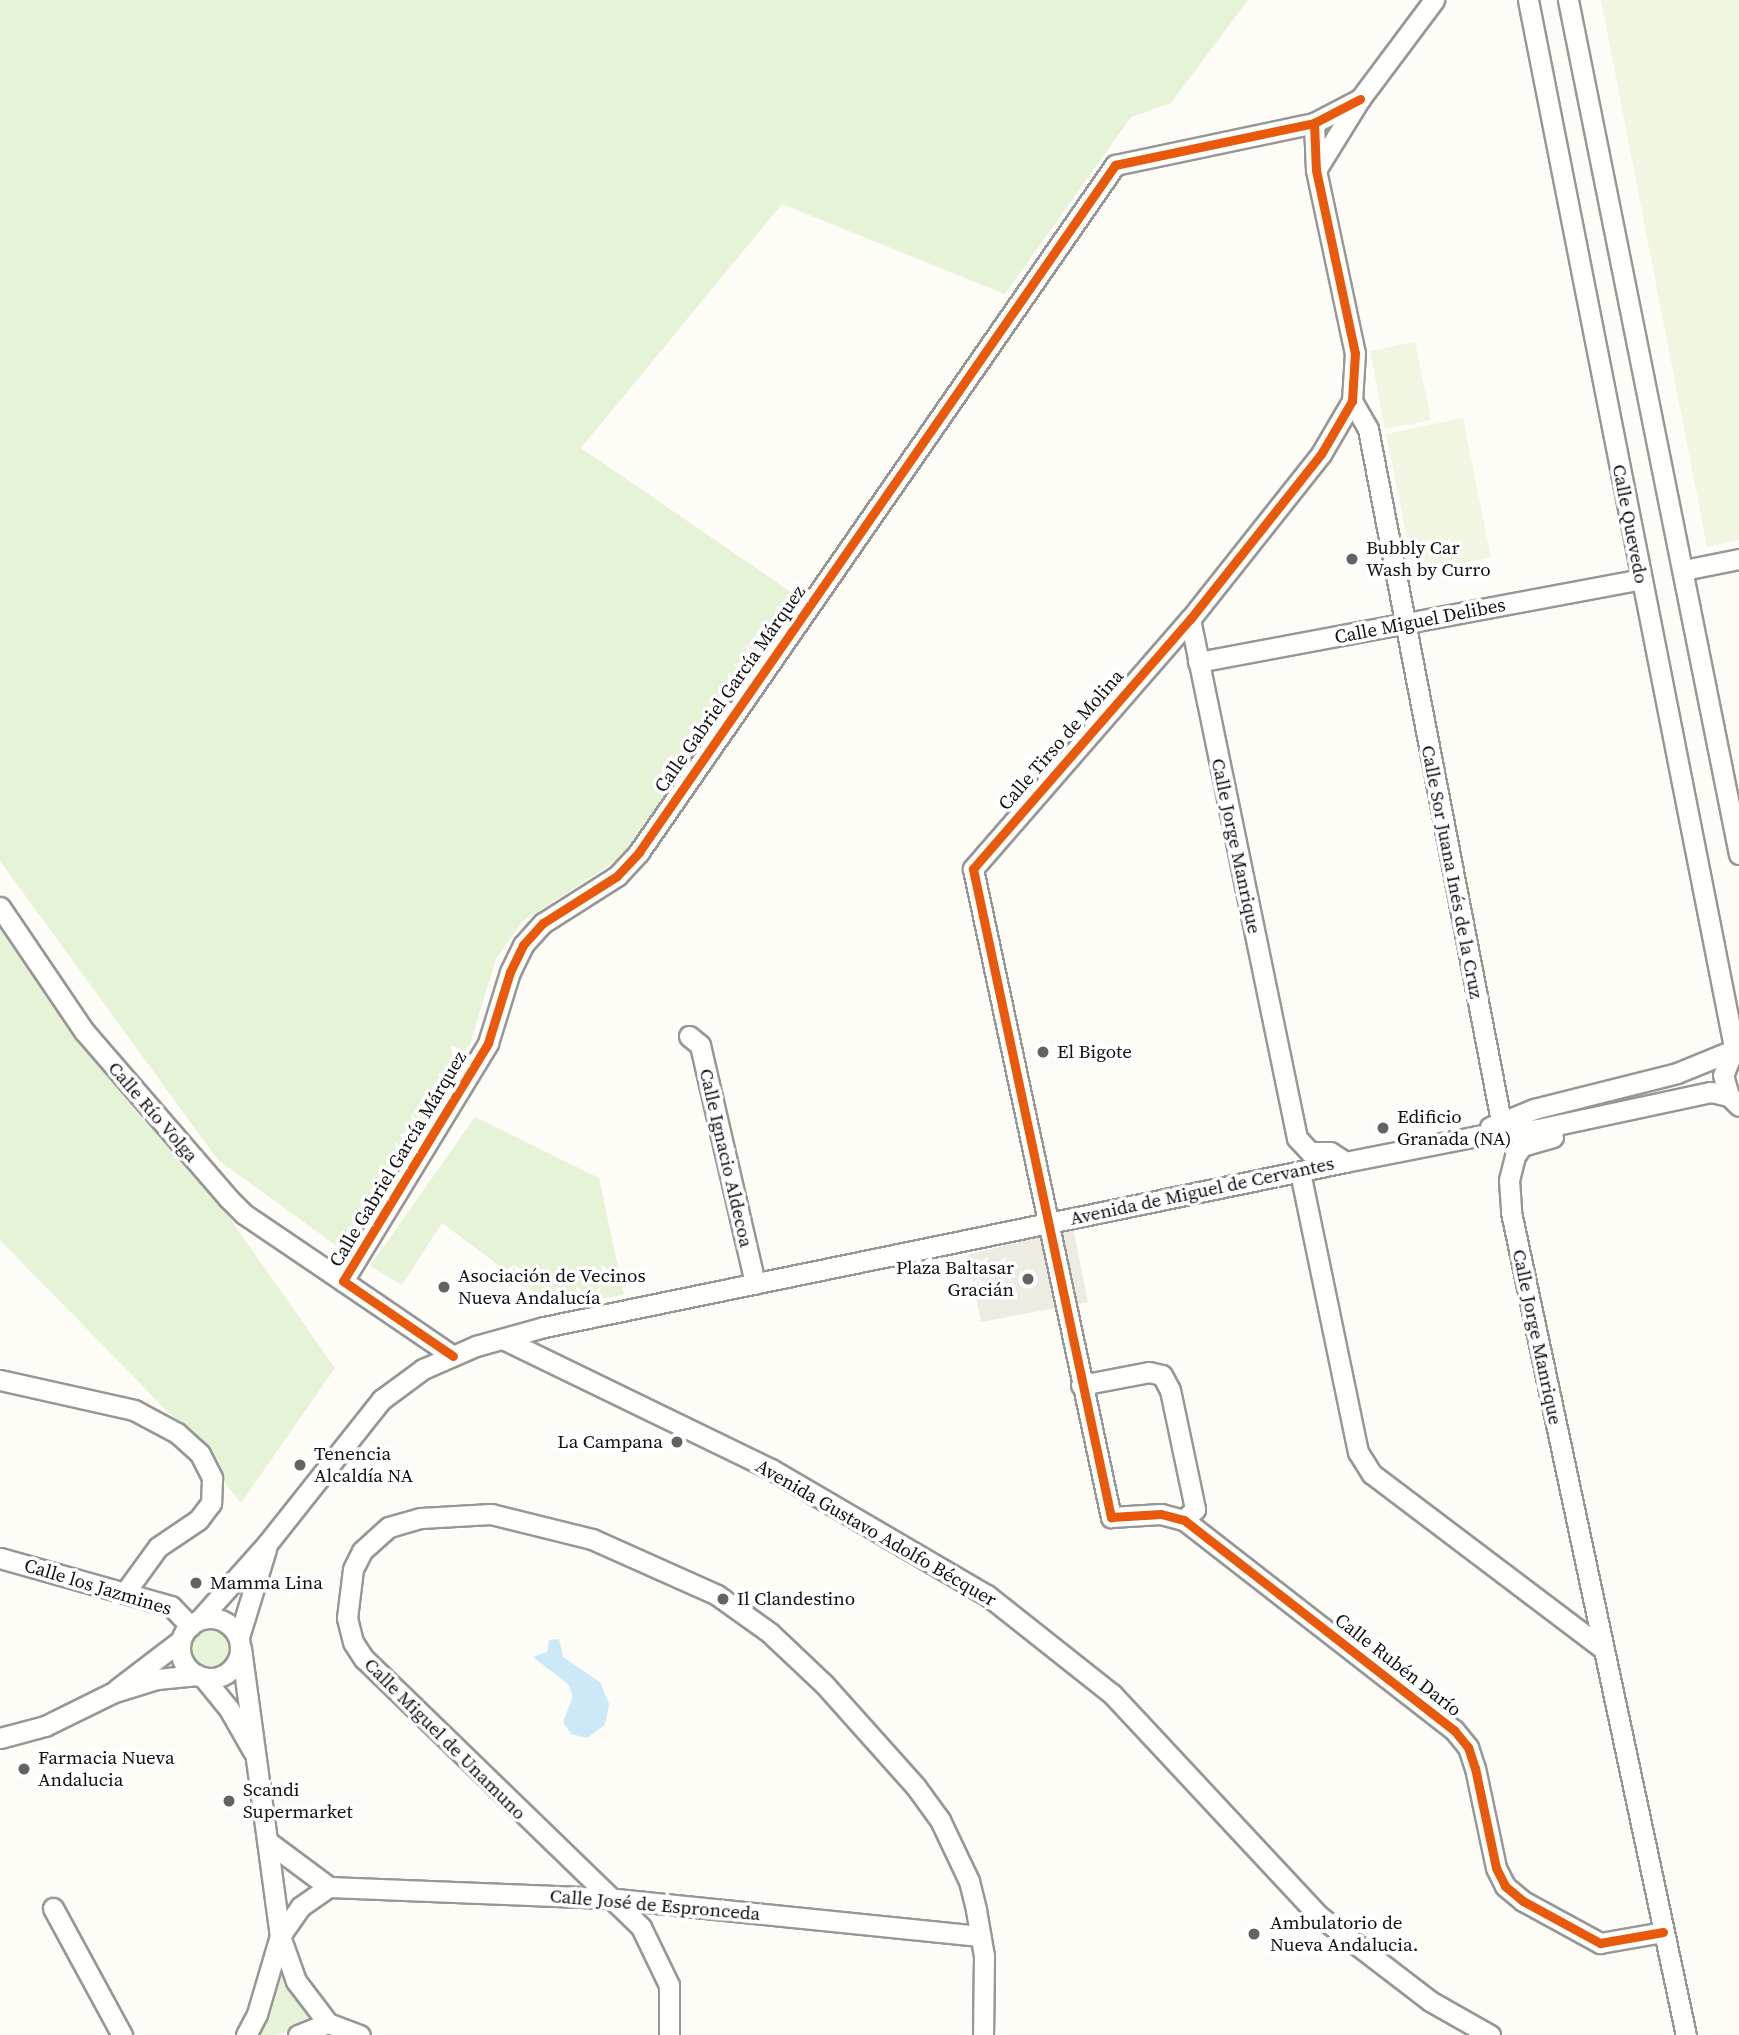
<!DOCTYPE html>
<meta charset="utf-8">
<style>
body{margin:0}
#map{position:relative;width:1739px;height:2035px;overflow:hidden;background:#fdfcf7;font-family:"Source Serif 4",serif}
div>[style]{position:absolute}
.green>*{inset:0;background:#e7f3d7}
.round{border-radius:50%}
.pitch>*{inset:0;background:#f0f6e1}
.plaza>*{inset:0;background:#edebe2}
.water>*{inset:0;background:#cde8f7}
.roads{filter:drop-shadow(2px 0 #979795) drop-shadow(-2px 0 #979795) drop-shadow(0 2px #979795) drop-shadow(0 -2px #979795)}
.minor>*{height:19px;margin:-9.5px;padding:0 9.5px;transform-origin:9.5px;border-radius:9.5px;background:#fffffe}
.minor>.ring{margin:-9.5px;padding:0;box-sizing:content-box;background:none;border:19px solid #fffffe;border-radius:50%}
.cycleway>*{height:9px;margin:-4.5px;padding:0 4.5px;transform-origin:4.5px;border-radius:4.5px;background:#e8590c}
.dots>*{width:19px;height:19px;translate:-50% -50%;box-sizing:border-box;border:4px solid #fff;border-radius:50%}
span{translate:-50% -50%;white-space:nowrap;text-align:center;line-height:1.15;-webkit-text-stroke:7px #fff;paint-order:stroke}
.street-label{font-size:19px;color:#111}
.poi-label{font-size:19px;color:#111}
.left{translate:0 -50%;text-align:left}
.right{translate:-100% -50%;text-align:right}
</style>
<div id="map">
<div class="green">
<i style="clip-path:polygon(0 0,1248px 0,1171px 103px,1131px 117px,1005px 294px,782px 204px,581px 448px,801px 599px,620px 858px,522px 922px,496px 959px,469px 1047px,341px 1249px,218px 1160px,0 861px)"></i>
<i style="clip-path:polygon(0 928px,223px 1209px,335px 1368px,241px 1503px,176px 1420px,0 1240px)"></i>
<i style="clip-path:polygon(475px 1117px,599px 1178px,624px 1295px,553px 1306px,442px 1223px,402px 1285px,370px 1266px)"></i>
<i class="round" style="left:190px;top:1627px;width:40px;height:40px"></i>
<i style="clip-path:polygon(281px 1961px,311px 2015px,304px 2026px,276px 2035px,256px 2035px,270px 2008px)"></i>
</div>
<div class="pitch">
<i style="clip-path:polygon(1601px 0,1739px 0,1739px 540px,1707px 547px)"></i>
<i style="clip-path:polygon(1415px 342px,1431px 420px,1385px 429px,1370px 351px)"></i>
<i style="clip-path:polygon(1463px 418px,1491px 557px,1414px 573px,1386px 434px)"></i>
</div>
<div class="plaza">
<i style="clip-path:polygon(1073px 1228px,1088px 1302px,981px 1322px,968px 1255px)"></i>
</div>
<div class="water">
<i style="clip-path:polygon(559px 1639px,563px 1657px,600px 1682px,609px 1704px,605px 1725px,587px 1738px,571px 1734px,563px 1722px,573px 1696px,568px 1684px,533px 1657px,547px 1652px,549px 1640px)"></i>
</div>
<div class="roads">
<div class="minor">
<i style="left:1528px;top:0;width:1067px;rotate:78.87deg"></i>
<i style="left:1568px;top:0;width:871px;rotate:78.68deg"></i>
<i style="left:1314px;top:123px;width:47px;rotate:87.6deg"></i>
<i style="left:1316px;top:170px;width:187px;rotate:78deg"></i>
<i style="left:1355px;top:353px;width:48px;rotate:93.6deg"></i>
<i style="left:1352px;top:401px;width:61px;rotate:120.3deg"></i>
<i style="left:1321px;top:454px;width:211px;rotate:128.4deg"></i>
<i style="left:1190px;top:619px;width:331px;rotate:131deg"></i>
<i style="left:973px;top:869px;width:663px;rotate:77.98deg"></i>
<i style="left:1111px;top:1517px;width:50px;rotate:-3.4deg"></i>
<i style="left:1161px;top:1514px;width:24px;rotate:15deg"></i>
<i style="left:1184px;top:1520px;width:342px;rotate:37.9deg"></i>
<i style="left:1454px;top:1730px;width:22px;rotate:51deg"></i>
<i style="left:1468px;top:1747px;width:22px;rotate:72deg"></i>
<i style="left:1475px;top:1768px;width:102px;rotate:78.1deg"></i>
<i style="left:1496px;top:1868px;width:20px;rotate:63deg"></i>
<i style="left:1505px;top:1886px;width:23px;rotate:40deg"></i>
<i style="left:1523px;top:1901px;width:88px;rotate:28.6deg"></i>
<i style="left:1600px;top:1943px;width:64px;rotate:-9.9deg"></i>
<i style="left:1316px;top:170px;width:84px;rotate:-58.2deg"></i>
<i style="left:1360px;top:99px;width:124px;rotate:-53.2deg"></i>
<i style="left:1352px;top:401px;width:32px;rotate:60deg"></i>
<i style="left:1368px;top:429px;width:705px;rotate:79.12deg"></i>
<i style="left:1684px;top:570px;width:56px;rotate:-11.3deg"></i>
<i style="left:1190px;top:619px;width:530px;rotate:78.35deg"></i>
<i style="left:1297px;top:1138px;width:19px;rotate:47deg"></i>
<i style="left:1310px;top:1152px;width:20px"></i>
<i style="left:1330px;top:1152px;width:17px;rotate:33deg"></i>
<i style="left:1198px;top:662px;width:451px;rotate:-10.6deg"></i>
<i style="left:0;top:907px;width:150px;rotate:55.9deg"></i>
<i style="left:84px;top:1031px;width:221px;rotate:49.2deg"></i>
<i style="left:228px;top:1198px;width:23px;rotate:45deg"></i>
<i style="left:244px;top:1214px;width:120px;rotate:34.1deg"></i>
<i style="left:689px;top:1036px;width:14px;rotate:39deg"></i>
<i style="left:700px;top:1045px;width:245px;rotate:77deg"></i>
<i style="left:1735px;top:1046px;width:31px;rotate:112deg"></i>
<i style="left:1723px;top:1075px;width:22px;rotate:74deg"></i>
<i style="left:1729px;top:1096px;width:14px;rotate:45deg"></i>
<i style="left:1490px;top:1127px;width:48px;rotate:-22.2deg"></i>
<i style="left:1534px;top:1109px;width:147px;rotate:-14.1deg"></i>
<i style="left:1677px;top:1073px;width:58px;rotate:-22.2deg"></i>
<i style="left:1553px;top:1137px;width:32px;rotate:164deg"></i>
<i style="left:1522px;top:1146px;width:12px;rotate:125deg"></i>
<i style="left:1515px;top:1156px;width:25px;rotate:104deg"></i>
<i style="left:1509px;top:1180px;width:32px;rotate:86deg"></i>
<i style="left:1511px;top:1212px;width:841px;rotate:78deg"></i>
<i style="left:1300px;top:1172px;width:286px;rotate:78.3deg"></i>
<i style="left:1358px;top:1452px;width:26px;rotate:58deg"></i>
<i style="left:1372px;top:1474px;width:290px;rotate:37.1deg"></i>
<i style="left:503px;top:1339px;width:298px;rotate:25.9deg"></i>
<i style="left:771px;top:1469px;width:250px;rotate:30.3deg"></i>
<i style="left:987px;top:1595px;width:159px;rotate:38.4deg"></i>
<i style="left:1112px;top:1694px;width:302px;rotate:47deg"></i>
<i style="left:1318px;top:1915px;width:141px;rotate:37.5deg"></i>
<i style="left:1430px;top:2001px;width:69px;rotate:29.5deg"></i>
<i style="left:453px;top:1356px;width:133px;rotate:-145.7deg"></i>
<i style="left:343px;top:1281px;width:279px;rotate:-58.6deg"></i>
<i style="left:488px;top:1043px;width:74px;rotate:-72.8deg"></i>
<i style="left:510px;top:972px;width:30px;rotate:-64deg"></i>
<i style="left:523px;top:945px;width:30px;rotate:-48deg"></i>
<i style="left:543px;top:923px;width:88px;rotate:-32.4deg"></i>
<i style="left:617px;top:876px;width:33px;rotate:-47deg"></i>
<i style="left:639px;top:852px;width:836px;rotate:-55.28deg"></i>
<i style="left:1115px;top:165px;width:203px;rotate:-11.9deg"></i>
<i style="left:1314px;top:123px;width:52px;rotate:-27.6deg"></i>
<i style="left:0;top:1380px;width:137px;rotate:12.6deg"></i>
<i style="left:134px;top:1410px;width:49px;rotate:28.1deg"></i>
<i style="left:177px;top:1433px;width:31px;rotate:42deg"></i>
<i style="left:200px;top:1454px;width:27px;rotate:63deg"></i>
<i style="left:212px;top:1478px;width:25px;rotate:92deg"></i>
<i style="left:211px;top:1503px;width:21px;rotate:127deg"></i>
<i style="left:198px;top:1520px;width:48px;rotate:146deg"></i>
<i style="left:158px;top:1547px;width:54px;rotate:126deg"></i>
<i style="left:1081px;top:1385px;width:69px;rotate:-10.8deg"></i>
<i style="left:1149px;top:1372px;width:13px;rotate:13deg"></i>
<i style="left:1162px;top:1375px;width:17px;rotate:62deg"></i>
<i style="left:1170px;top:1390px;width:122px;rotate:78.1deg"></i>
<i style="left:1195px;top:1509px;width:16px;rotate:135deg"></i>
<i style="left:0;top:1558px;width:178px;rotate:15.7deg"></i>
<i style="left:171px;top:1606px;width:28px;rotate:46deg"></i>
<i class="ring" style="left:180px;top:1618px;width:41px;height:41px"></i>
<i style="left:200px;top:1619px;width:101px;rotate:-48.2deg"></i>
<i style="left:267px;top:1544px;width:184px;rotate:-51.6deg"></i>
<i style="left:381px;top:1400px;width:52px;rotate:-36.4deg"></i>
<i style="left:423px;top:1369px;width:58px;rotate:-23.5deg"></i>
<i style="left:476px;top:1346px;width:71px;rotate:-15.6deg"></i>
<i style="left:544px;top:1327px;width:818px;rotate:-11.64deg"></i>
<i style="left:1345px;top:1162px;width:135px;rotate:-11.1deg"></i>
<i style="left:1477px;top:1136px;width:61px;rotate:-6.5deg"></i>
<i style="left:1538px;top:1129px;width:177px;rotate:-12.1deg"></i>
<i style="left:1711px;top:1092px;width:18px;rotate:13deg"></i>
<i style="left:239px;top:1637px;width:92px;rotate:-72.9deg"></i>
<i style="left:241px;top:1648px;width:291px;rotate:82.3deg"></i>
<i style="left:280px;top:1936px;width:48px;rotate:70.4deg"></i>
<i style="left:296px;top:1981px;width:53px;rotate:52.7deg"></i>
<i style="left:203px;top:1677px;width:41px;rotate:50.9deg"></i>
<i style="left:229px;top:1709px;width:48px;rotate:60.3deg"></i>
<i style="left:117px;top:1689px;width:79px;rotate:-37.3deg"></i>
<i style="left:0;top:1738px;width:47px;rotate:-14.9deg"></i>
<i style="left:45px;top:1726px;width:75px;rotate:-26.2deg"></i>
<i style="left:112px;top:1693px;width:47px;rotate:-17.3deg"></i>
<i style="left:157px;top:1679px;width:41px;rotate:-5.6deg"></i>
<i style="left:267px;top:1841px;width:77px;rotate:36.6deg"></i>
<i style="left:329px;top:1887px;width:277px;rotate:2.3deg"></i>
<i style="left:606px;top:1898px;width:376px;rotate:5.8deg"></i>
<i style="left:53px;top:1908px;width:145px;rotate:61.5deg"></i>
<i style="left:328px;top:2023px;width:34px;rotate:21deg"></i>
<i style="left:246px;top:2035px;width:24px;rotate:-62deg"></i>
<i style="left:257px;top:2014px;width:81px;rotate:-73.6deg"></i>
<i style="left:280px;top:1936px;width:35px;rotate:-55deg"></i>
<i style="left:300px;top:1907px;width:35px;rotate:-35deg"></i>
<i style="left:298px;top:2035px;width:32px;rotate:-22deg"></i>
<i style="left:669px;top:2035px;width:50px;rotate:-90deg"></i>
<i style="left:669px;top:1985px;width:64px;rotate:-115.8deg"></i>
<i style="left:641px;top:1927px;width:385px;rotate:-135.9deg"></i>
<i style="left:364px;top:1659px;width:20px;rotate:-123deg"></i>
<i style="left:353px;top:1642px;width:25px;rotate:-104deg"></i>
<i style="left:347px;top:1618px;width:49px;rotate:-83deg"></i>
<i style="left:353px;top:1569px;width:20px;rotate:-63deg"></i>
<i style="left:362px;top:1551px;width:36px;rotate:-42deg"></i>
<i style="left:389px;top:1527px;width:33px;rotate:-16deg"></i>
<i style="left:421px;top:1518px;width:70px;rotate:-3.3deg"></i>
<i style="left:491px;top:1514px;width:104px;rotate:13.9deg"></i>
<i style="left:592px;top:1539px;width:137px;rotate:24.1deg"></i>
<i style="left:717px;top:1595px;width:65px;rotate:35.6deg"></i>
<i style="left:770px;top:1633px;width:74px;rotate:43.4deg"></i>
<i style="left:824px;top:1684px;width:138px;rotate:48.2deg"></i>
<i style="left:916px;top:1787px;width:41px;rotate:54deg"></i>
<i style="left:940px;top:1820px;width:68px;rotate:64.6deg"></i>
<i style="left:969px;top:1881px;width:30px;rotate:76deg"></i>
<i style="left:976px;top:1910px;width:47px;rotate:80.1deg"></i>
<i style="left:984px;top:1956px;width:79px;rotate:90.7deg"></i>
</div>
</div>
<div class="cycleway">
<i style="left:1314px;top:123px;width:47px;rotate:87.6deg"></i>
<i style="left:1316px;top:170px;width:187px;rotate:78deg"></i>
<i style="left:1355px;top:353px;width:48px;rotate:93.6deg"></i>
<i style="left:1352px;top:401px;width:61px;rotate:120.3deg"></i>
<i style="left:1321px;top:454px;width:211px;rotate:128.4deg"></i>
<i style="left:1190px;top:619px;width:331px;rotate:131deg"></i>
<i style="left:973px;top:869px;width:663px;rotate:77.98deg"></i>
<i style="left:1111px;top:1517px;width:50px;rotate:-3.4deg"></i>
<i style="left:1161px;top:1514px;width:24px;rotate:15deg"></i>
<i style="left:1184px;top:1520px;width:342px;rotate:37.9deg"></i>
<i style="left:1454px;top:1730px;width:22px;rotate:51deg"></i>
<i style="left:1468px;top:1747px;width:22px;rotate:72deg"></i>
<i style="left:1475px;top:1768px;width:102px;rotate:78.1deg"></i>
<i style="left:1496px;top:1868px;width:20px;rotate:63deg"></i>
<i style="left:1505px;top:1886px;width:23px;rotate:40deg"></i>
<i style="left:1523px;top:1901px;width:88px;rotate:28.6deg"></i>
<i style="left:1600px;top:1943px;width:64px;rotate:-9.9deg"></i>
<i style="left:453px;top:1356px;width:133px;rotate:-145.7deg"></i>
<i style="left:343px;top:1281px;width:279px;rotate:-58.6deg"></i>
<i style="left:488px;top:1043px;width:74px;rotate:-72.8deg"></i>
<i style="left:510px;top:972px;width:30px;rotate:-64deg"></i>
<i style="left:523px;top:945px;width:30px;rotate:-48deg"></i>
<i style="left:543px;top:923px;width:88px;rotate:-32.4deg"></i>
<i style="left:617px;top:876px;width:33px;rotate:-47deg"></i>
<i style="left:639px;top:852px;width:836px;rotate:-55.28deg"></i>
<i style="left:1115px;top:165px;width:203px;rotate:-11.9deg"></i>
<i style="left:1314px;top:123px;width:52px;rotate:-27.6deg"></i>
</div>
<div class="dots">
<i style="left:1352px;top:559px;background:#646362"></i>
<i style="left:1043px;top:1052px;background:#646362"></i>
<i style="left:1383px;top:1128px;background:#646362"></i>
<i style="left:1028px;top:1279px;background:#646362"></i>
<i style="left:444px;top:1287px;background:#646362"></i>
<i style="left:677px;top:1442px;background:#646362"></i>
<i style="left:300px;top:1465px;background:#646362"></i>
<i style="left:196px;top:1583px;background:#646362"></i>
<i style="left:723px;top:1599px;background:#646362"></i>
<i style="left:24px;top:1769px;background:#646362"></i>
<i style="left:229px;top:1801px;background:#646362"></i>
<i style="left:1254px;top:1934px;background:#646362"></i>
</div>
<div class="street-label">
<span style="left:1630px;top:524px;rotate:79deg">Calle Quevedo</span>
<span style="left:1420px;top:621px;rotate:-11deg">Calle Miguel Delibes</span>
<span style="left:730px;top:689px;rotate:-55deg">Calle Gabriel García Márquez</span>
<span style="left:1061px;top:740px;rotate:-49deg">Calle Tirso de Molina</span>
<span style="left:1236px;top:846px;rotate:78deg">Calle Jorge Manrique</span>
<span style="left:1452px;top:872px;rotate:79deg">Calle Sor Juana Inés de la Cruz</span>
<span style="left:153px;top:1112px;rotate:49deg">Calle Río Volga</span>
<span style="left:726px;top:1158px;rotate:77deg">Calle Ignacio Aldecoa</span>
<span style="left:398px;top:1159px;rotate:-59deg">Calle Gabriel García Márquez</span>
<span style="left:1202px;top:1191px;rotate:-12deg">Avenida de Miguel de Cervantes</span>
<span style="left:1537px;top:1337px;rotate:78deg">Calle Jorge Manrique</span>
<span style="left:876px;top:1533px;rotate:30deg">Avenida Gustavo Adolfo Bécquer</span>
<span style="left:98px;top:1587px;rotate:17deg">Calle los Jazmines</span>
<span style="left:1398px;top:1665px;rotate:38deg">Calle Rubén Darío</span>
<span style="left:445px;top:1739px;rotate:45deg">Calle Miguel de Unamuno</span>
<span style="left:655px;top:1905px;rotate:5deg">Calle José de Espronceda</span>
</div>
<div class="poi-label">
<span class="left" style="left:1366px;top:559px">Bubbly Car<br>Wash by Curro</span>
<span class="left" style="left:1057px;top:1052px">El Bigote</span>
<span class="left" style="left:1397px;top:1128px">Edificio<br>Granada (NA)</span>
<span class="right" style="left:1014px;top:1279px">Plaza Baltasar<br>Gracián</span>
<span class="left" style="left:458px;top:1287px">Asociación de Vecinos<br>Nueva Andalucía</span>
<span class="right" style="left:663px;top:1442px">La Campana</span>
<span class="left" style="left:314px;top:1465px">Tenencia<br>Alcaldía NA</span>
<span class="left" style="left:210px;top:1583px">Mamma Lina</span>
<span class="left" style="left:737px;top:1599px">Il Clandestino</span>
<span class="left" style="left:38px;top:1769px">Farmacia Nueva<br>Andalucia</span>
<span class="left" style="left:243px;top:1801px">Scandi<br>Supermarket</span>
<span class="left" style="left:1270px;top:1934px">Ambulatorio de<br>Nueva Andalucia.</span>
</div>
</div>
